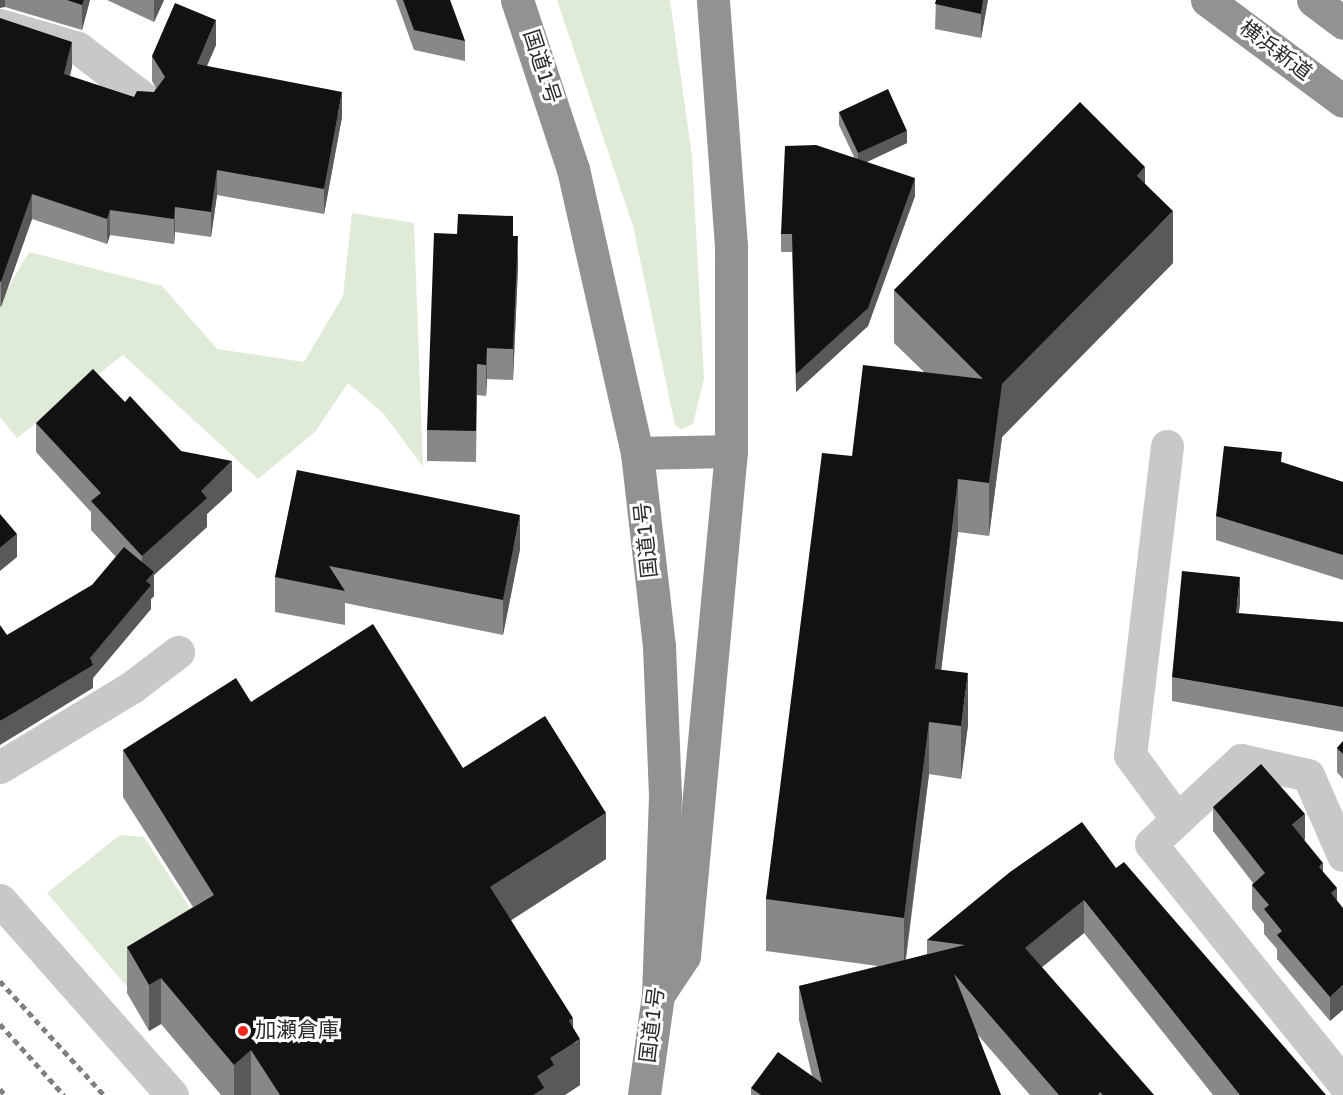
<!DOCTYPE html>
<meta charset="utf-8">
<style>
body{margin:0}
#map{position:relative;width:1343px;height:1095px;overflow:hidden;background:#fff;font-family:"Varela Round","Noto Sans JP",sans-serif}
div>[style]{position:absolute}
.green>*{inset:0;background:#dfebd7}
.minor>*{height:33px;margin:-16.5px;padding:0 16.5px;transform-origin:16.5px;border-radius:16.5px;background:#c8c8c8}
.highway>*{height:33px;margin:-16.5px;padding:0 16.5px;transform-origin:16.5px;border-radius:16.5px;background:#929292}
.rail>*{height:4.5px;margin-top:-2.25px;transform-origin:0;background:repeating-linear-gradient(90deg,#808080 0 6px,transparent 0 10.5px)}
.wall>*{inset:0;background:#888}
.shaded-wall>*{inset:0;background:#595959}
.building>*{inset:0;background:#121212}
.dots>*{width:16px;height:16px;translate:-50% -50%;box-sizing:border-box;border:3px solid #fff;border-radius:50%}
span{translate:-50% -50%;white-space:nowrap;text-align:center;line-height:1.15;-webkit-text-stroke:6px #fff;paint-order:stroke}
.street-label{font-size:21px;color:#2b2b2b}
.poi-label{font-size:21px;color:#2b2b2b}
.left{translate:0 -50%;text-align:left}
</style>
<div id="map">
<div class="green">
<i style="clip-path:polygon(557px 0,670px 0,692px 156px,704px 379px,693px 424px,681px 429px,675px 425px,633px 226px)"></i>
<i style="clip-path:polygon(352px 213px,414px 223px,423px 467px,384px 414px,348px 383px,315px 432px,258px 479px,123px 355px,17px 438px,0 417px,0 301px,29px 252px,162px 286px,217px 349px,304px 362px,343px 296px)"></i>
<i style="clip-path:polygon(120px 835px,144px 837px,208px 936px,128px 988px,47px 893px)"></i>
</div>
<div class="minor">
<i style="left:0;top:25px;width:81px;rotate:16.4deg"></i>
<i style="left:78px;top:48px;width:86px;rotate:37.4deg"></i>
<i style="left:1167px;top:446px;width:311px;rotate:96.8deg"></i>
<i style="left:1130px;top:755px;width:79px;rotate:53.7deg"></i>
<i style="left:0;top:767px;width:154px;rotate:-31.2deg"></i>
<i style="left:132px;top:687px;width:58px;rotate:-37.3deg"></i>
<i style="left:1343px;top:855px;width:87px;rotate:-113.6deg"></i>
<i style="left:1308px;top:775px;width:69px;rotate:-167.4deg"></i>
<i style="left:1241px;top:760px;width:123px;rotate:137deg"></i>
<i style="left:1151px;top:844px;width:307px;rotate:51.2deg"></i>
<i style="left:0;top:900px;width:260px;rotate:48.6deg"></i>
</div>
<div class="highway">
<i style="left:517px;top:0;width:178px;rotate:71.7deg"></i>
<i style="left:573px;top:169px;width:291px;rotate:77.3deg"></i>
<i style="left:637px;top:453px;width:194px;rotate:83.5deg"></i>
<i style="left:659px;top:646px;width:150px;rotate:87.7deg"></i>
<i style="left:665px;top:796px;width:199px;rotate:92deg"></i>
<i style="left:658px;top:995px;width:101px;rotate:98deg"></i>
<i style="left:1207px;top:0;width:169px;rotate:36.6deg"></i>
<i style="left:1313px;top:0;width:38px;rotate:37deg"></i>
<i style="left:637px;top:453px;width:94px;rotate:-1.2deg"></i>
<i style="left:658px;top:995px;width:47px;rotate:-56.3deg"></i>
<i style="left:684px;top:956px;width:507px;rotate:-84.68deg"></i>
<i style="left:731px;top:451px;width:205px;rotate:-90deg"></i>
<i style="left:731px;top:246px;width:247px;rotate:-94.2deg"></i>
</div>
<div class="rail">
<i style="left:0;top:981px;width:154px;rotate:47.6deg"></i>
<i style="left:0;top:1024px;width:96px;rotate:48deg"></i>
<i style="left:0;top:1089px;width:8px;rotate:50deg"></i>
</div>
<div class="wall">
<i style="clip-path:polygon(0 0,90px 0,82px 30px,5px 7px)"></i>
<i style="clip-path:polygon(107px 0,164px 0,154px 22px)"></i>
<i style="clip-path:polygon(396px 0,450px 0,465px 41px,465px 61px,414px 50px)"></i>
<i style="clip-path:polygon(936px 0,988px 0,981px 38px,935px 29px)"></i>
<i style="clip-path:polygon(0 18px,72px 67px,70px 76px,134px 97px,154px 92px,156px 88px,152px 81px,152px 56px,216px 45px,207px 66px,342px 117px,324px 214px,217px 195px,211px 237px,175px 232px,174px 244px,110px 235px,107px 244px,32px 219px,1px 307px,0 306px)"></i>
<i style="clip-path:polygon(839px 112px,907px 143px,867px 162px,915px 196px,868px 326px,796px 392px,792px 252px,781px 252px,781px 234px,854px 157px,839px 125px)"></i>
<i style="clip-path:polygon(1145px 184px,1173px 263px,1002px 437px,989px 536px,958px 532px,941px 670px,968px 725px,961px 779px,929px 774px,906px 960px,927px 954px,927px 940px,1116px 868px,1326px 1095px,1213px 1095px,1084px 933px,1042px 967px,1154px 1095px,1030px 1095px,977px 1034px,1001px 1095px,751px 1095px,751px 1088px,812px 1076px,799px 1020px,799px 986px,878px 966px,766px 951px,766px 899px,852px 456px,924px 372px,894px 343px,894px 290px)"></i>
<i style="clip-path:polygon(513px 236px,518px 267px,513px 380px,487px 379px,486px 396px,477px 395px,476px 462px,427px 461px,427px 430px)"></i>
<i style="clip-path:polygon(125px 402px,181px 451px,232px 491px,207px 514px,207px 527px,154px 575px,154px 596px,151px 599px,151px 609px,93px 678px,93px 688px,7px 635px,92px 585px,116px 557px,91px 530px,91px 512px,36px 452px,36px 423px)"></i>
<i style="clip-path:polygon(1282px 462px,1343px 482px,1343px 580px,1216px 540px,1216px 516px)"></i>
<i style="clip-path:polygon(297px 470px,520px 549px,503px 635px,345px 603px,345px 625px,275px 612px,275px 577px)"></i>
<i style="clip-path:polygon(1240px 602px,1239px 613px,1343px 622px,1343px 732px,1172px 701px,1172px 677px)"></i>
<i style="clip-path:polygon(251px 702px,463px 768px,606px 859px,511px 920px,573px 1028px,580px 1085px,565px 1095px,221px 1095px,161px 1024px,149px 1031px,127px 993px,127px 947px,193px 907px,123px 797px,123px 750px)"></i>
<i style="clip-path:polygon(1343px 741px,1343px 779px,1337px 772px,1337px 748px)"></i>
<i style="clip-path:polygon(1213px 807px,1305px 839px,1304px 840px,1323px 872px,1337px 888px,1330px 1021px,1277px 959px,1277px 949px,1264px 934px,1264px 924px,1252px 909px,1252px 885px,1253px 883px,1213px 831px)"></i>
</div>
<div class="shaded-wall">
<i style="clip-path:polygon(0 0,5px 0,5px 7px,0 8px)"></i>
<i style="clip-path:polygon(84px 0,90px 0,82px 30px,82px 5px)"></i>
<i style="clip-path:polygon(154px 0,164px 0,154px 22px)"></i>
<i style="clip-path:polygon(983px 0,988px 0,981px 38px,981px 14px)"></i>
<i style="clip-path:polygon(216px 20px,216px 45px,197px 89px,197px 64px)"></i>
<i style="clip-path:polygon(72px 42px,72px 67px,64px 99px,64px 74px)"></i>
<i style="clip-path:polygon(342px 92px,342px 117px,324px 214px,324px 189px)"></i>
<i style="clip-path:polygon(907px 131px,907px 143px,858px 166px,858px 153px)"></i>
<i style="clip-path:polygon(1145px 167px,1145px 219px,1137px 176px)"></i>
<i style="clip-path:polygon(217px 170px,217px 195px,211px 237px,211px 212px)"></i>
<i style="clip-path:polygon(915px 178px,915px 196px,868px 326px,796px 392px,796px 374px)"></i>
<i style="clip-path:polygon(32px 194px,32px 219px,1px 307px,1px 282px)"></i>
<i style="clip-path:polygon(175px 207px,175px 232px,174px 244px,174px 219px)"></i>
<i style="clip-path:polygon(110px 210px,110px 235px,107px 244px,107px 219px)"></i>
<i style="clip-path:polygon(1173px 211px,1173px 263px,1002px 437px,989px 536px,989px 483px,1002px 384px)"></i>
<i style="clip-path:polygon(518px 236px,518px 267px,513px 380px,513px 349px)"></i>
<i style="clip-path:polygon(487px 348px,487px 379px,486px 396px,486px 365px)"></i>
<i style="clip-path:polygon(232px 461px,232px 491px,207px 514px,207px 527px,154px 575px,154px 596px,151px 599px,151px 609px,93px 678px,93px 688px,0 745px,0 721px,90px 658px,142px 585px,142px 556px,201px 491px)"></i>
<i style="clip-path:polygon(958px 479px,958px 532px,935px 721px,935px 669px)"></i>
<i style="clip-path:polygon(520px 515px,520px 549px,503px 635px,503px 600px)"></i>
<i style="clip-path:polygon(17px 534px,17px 557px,0 571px,0 548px)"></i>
<i style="clip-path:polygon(1240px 577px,1240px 602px,1236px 637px,1236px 613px)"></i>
<i style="clip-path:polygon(968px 673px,968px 725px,961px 779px,961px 726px)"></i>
<i style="clip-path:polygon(929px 722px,929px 774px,904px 970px,904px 918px)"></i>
<i style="clip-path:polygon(606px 813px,606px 859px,490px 934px,490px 887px)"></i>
<i style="clip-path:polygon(1305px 814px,1305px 839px,1292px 850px,1292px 825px)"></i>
<i style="clip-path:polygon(1323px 863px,1323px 888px,1319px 867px)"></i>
<i style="clip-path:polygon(1337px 888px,1337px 912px,1331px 893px)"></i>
<i style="clip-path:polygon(1084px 900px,1084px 933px,1025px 981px,1025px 948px)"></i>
<i style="clip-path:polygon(161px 978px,161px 1024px,149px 1031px,149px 985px)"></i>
<i style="clip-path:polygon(1343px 985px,1343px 1010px,1330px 1021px,1330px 997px)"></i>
<i style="clip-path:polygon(573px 1018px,573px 1044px,580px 1039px,580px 1085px,565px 1095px,533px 1095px,537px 1076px,550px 1058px,569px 1021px)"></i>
<i style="clip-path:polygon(251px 1050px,251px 1095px,234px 1095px,234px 1065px)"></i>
</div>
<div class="building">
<i style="clip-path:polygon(67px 0,84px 0,82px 5px)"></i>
<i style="clip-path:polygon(403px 0,450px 0,465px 41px,414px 30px)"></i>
<i style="clip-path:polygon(936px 0,983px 0,981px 14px,935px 4px)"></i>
<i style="clip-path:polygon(175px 3px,216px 20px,197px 64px,342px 92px,324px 189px,217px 170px,211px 212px,175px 207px,174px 219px,110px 210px,107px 219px,32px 194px,1px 282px,0 281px,0 18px,72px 42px,64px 74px,134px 97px,137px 91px,154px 92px,165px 77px,152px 56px)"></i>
<i style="clip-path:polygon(888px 89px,907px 131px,858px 153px,839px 112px)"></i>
<i style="clip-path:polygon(1080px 102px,1145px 167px,1137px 176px,1173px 211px,1002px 384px,989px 483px,958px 479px,935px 669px,968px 673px,961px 726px,929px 722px,904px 918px,766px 899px,822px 453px,852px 456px,863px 365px,983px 379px,894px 290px)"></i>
<i style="clip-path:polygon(816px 145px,915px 178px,868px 308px,796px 374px,792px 234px,781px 234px,785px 146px)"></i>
<i style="clip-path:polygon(458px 214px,513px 216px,513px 236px,518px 236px,513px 349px,487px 348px,486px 365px,477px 364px,476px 431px,427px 430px,434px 233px,457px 234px)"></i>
<i style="clip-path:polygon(93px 369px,125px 402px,130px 396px,181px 451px,232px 461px,201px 491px,207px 498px,142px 556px,91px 501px,101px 493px,36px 423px)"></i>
<i style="clip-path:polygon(1224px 446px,1282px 452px,1281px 462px,1343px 482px,1343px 555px,1216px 516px)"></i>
<i style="clip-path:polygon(297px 470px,520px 515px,503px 600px,329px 566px,345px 591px,275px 577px)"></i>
<i style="clip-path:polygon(0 514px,17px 534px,0 548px)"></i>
<i style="clip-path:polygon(124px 547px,154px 572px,146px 581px,151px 585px,90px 658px,93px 665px,0 721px,0 625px,7px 635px,92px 585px)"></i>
<i style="clip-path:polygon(1182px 571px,1240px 577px,1236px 613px,1343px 622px,1343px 707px,1172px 677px)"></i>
<i style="clip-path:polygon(373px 624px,463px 768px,545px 716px,606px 813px,490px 887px,573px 1018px,569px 1021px,580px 1039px,550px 1058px,554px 1065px,537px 1076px,544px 1088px,533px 1095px,280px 1095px,251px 1050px,234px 1065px,161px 978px,149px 985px,127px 947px,214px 895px,123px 750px,236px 678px,251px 702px)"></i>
<i style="clip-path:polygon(1343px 741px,1343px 754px,1337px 748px)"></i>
<i style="clip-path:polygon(1261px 764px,1305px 814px,1292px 825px,1323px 863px,1319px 867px,1337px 888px,1331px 893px,1343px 908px,1343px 985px,1330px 997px,1277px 935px,1282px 931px,1264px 909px,1269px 905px,1252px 885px,1265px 873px,1213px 807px)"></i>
<i style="clip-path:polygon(1082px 822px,1116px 868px,1124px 862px,1326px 1095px,1240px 1095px,1084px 900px,1025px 948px,1154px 1095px,1103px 1095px,1100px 1092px,1098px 1095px,1059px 1095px,954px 974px,1001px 1095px,761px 1095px,751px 1088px,778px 1052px,822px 1083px,799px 986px,965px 945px,927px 940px,1010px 872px)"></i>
</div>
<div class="dots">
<i style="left:243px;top:1031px;background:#f4261b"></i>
</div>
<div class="street-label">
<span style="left:1275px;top:51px;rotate:37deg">横浜新道</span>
<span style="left:541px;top:67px;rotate:72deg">国道1号</span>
<span style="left:647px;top:540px;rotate:-96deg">国道1号</span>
<span style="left:653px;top:1025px;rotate:-83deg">国道1号</span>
</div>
<div class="poi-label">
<span class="left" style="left:255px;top:1031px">加瀬倉庫</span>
</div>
</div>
